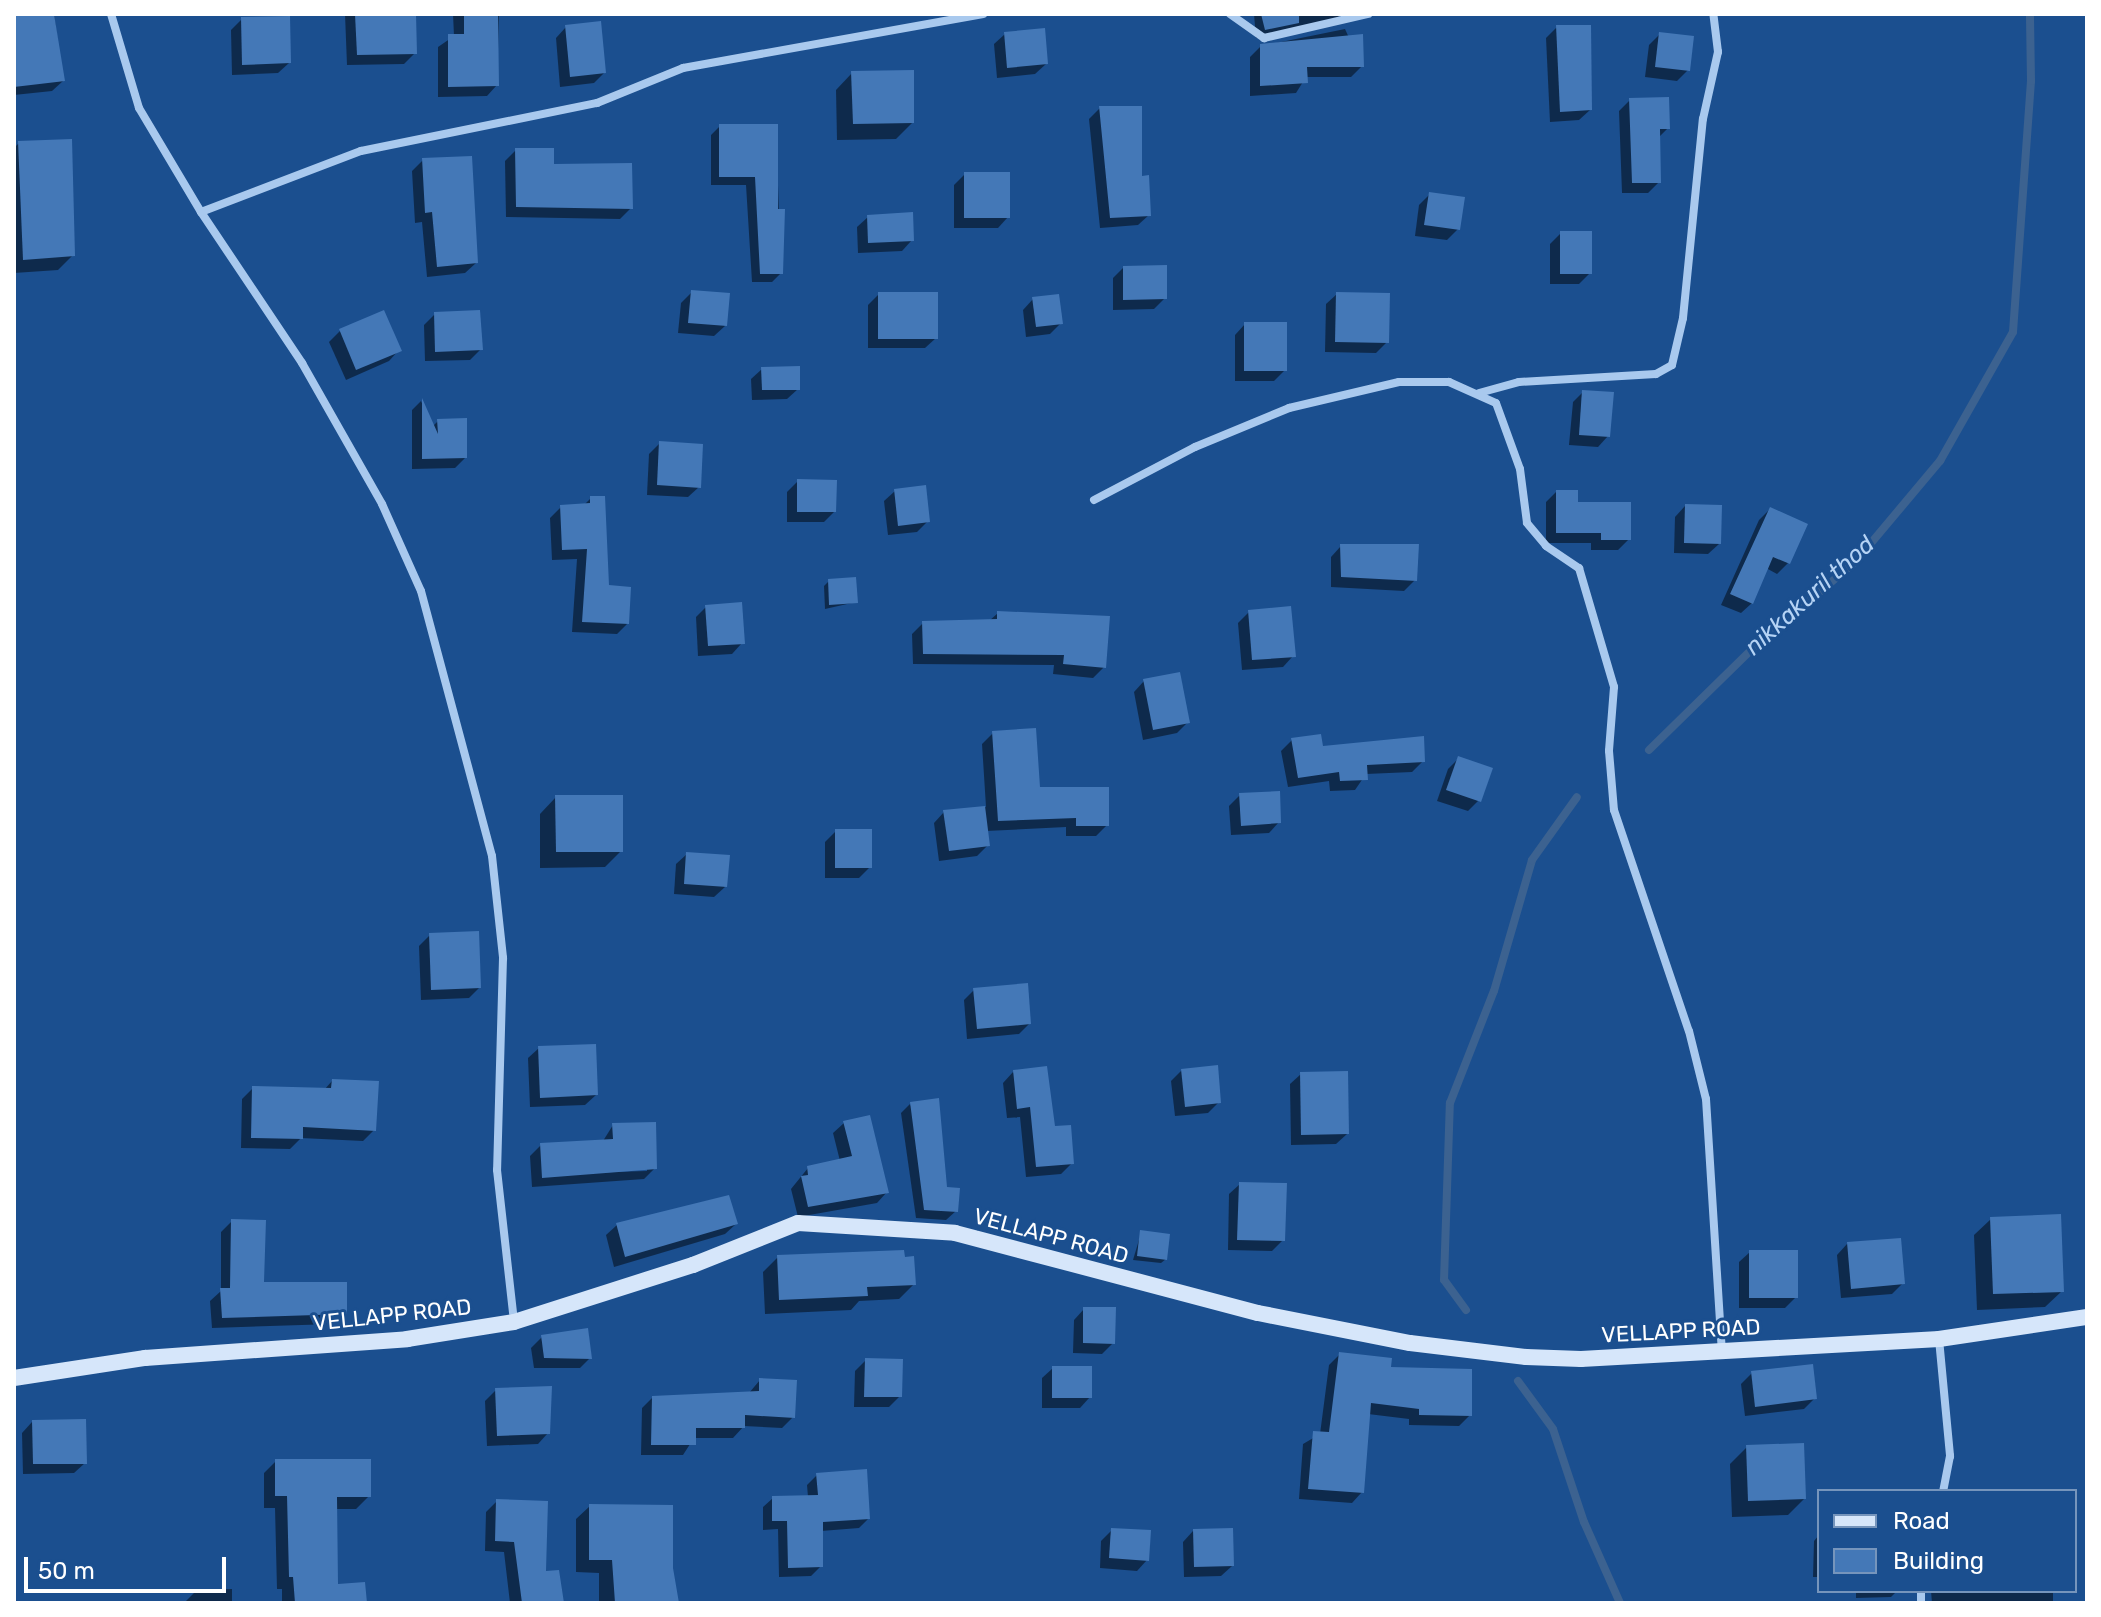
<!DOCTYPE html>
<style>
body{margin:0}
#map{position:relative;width:2101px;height:1617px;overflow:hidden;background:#1b4f8f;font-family:Rubik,sans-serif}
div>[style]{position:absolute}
.shadow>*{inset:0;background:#0007}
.stream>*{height:8px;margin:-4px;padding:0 4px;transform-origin:4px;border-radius:4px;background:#3c6290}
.building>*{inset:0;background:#4478b7}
.minor>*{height:8px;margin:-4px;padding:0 4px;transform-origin:4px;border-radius:4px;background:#a9c9ee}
.secondary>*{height:16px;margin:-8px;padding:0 8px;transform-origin:8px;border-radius:8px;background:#d6e6fa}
span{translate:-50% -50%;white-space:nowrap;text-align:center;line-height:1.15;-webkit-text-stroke:6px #1b4f8f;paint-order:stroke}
.street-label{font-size:22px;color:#fff}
.water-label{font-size:24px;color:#b5d3f5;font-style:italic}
.frame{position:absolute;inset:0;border:16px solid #fff;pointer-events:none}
.legend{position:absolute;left:1817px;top:1489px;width:260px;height:104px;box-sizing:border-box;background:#1b4f8f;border:2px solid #7695bc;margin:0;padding:10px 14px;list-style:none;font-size:24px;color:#fff}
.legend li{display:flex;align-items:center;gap:16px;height:40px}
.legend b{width:40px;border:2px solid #7695bc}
.scale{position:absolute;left:24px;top:1557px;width:202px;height:36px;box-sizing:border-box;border:4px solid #fff;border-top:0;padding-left:10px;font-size:24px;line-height:28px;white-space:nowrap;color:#fff;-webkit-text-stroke:6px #1b4f8f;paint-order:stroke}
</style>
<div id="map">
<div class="shadow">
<i style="clip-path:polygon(14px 14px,54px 14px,63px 81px,52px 91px,14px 95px)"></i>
<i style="clip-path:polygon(345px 14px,414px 14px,415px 53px,404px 64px,347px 65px)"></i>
<i style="clip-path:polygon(453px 14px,499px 14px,497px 85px,487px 96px,438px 97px,438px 47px,454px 36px)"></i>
<i style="clip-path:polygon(1254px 14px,1341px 14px,1335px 20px,1256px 38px)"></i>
<i style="clip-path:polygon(242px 19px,289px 63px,278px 73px,232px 75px,231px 30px)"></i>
<i style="clip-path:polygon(566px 27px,604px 73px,594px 83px,560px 87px,556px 38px)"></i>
<i style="clip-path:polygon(1557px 27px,1590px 110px,1579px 120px,1550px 122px,1546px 38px)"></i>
<i style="clip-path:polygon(1345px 29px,1362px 66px,1351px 77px,1306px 77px,1296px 93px,1250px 96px,1250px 57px,1261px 46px)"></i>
<i style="clip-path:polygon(1005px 34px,1046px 64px,1035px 74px,997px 78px,994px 44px)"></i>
<i style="clip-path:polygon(1660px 34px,1688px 70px,1677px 81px,1645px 77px,1649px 45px)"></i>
<i style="clip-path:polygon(852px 73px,912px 123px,896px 139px,837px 140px,836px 90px)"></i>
<i style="clip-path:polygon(1630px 100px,1668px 128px,1658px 138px,1659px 182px,1648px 193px,1622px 193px,1619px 111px)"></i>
<i style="clip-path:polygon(1100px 108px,1140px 178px,1149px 215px,1138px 225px,1100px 228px,1089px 119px)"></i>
<i style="clip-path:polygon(720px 126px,776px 126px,781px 273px,772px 282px,752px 282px,746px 185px,711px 185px,711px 135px)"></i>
<i style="clip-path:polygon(19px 143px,73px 255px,58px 270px,14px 273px,14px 148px)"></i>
<i style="clip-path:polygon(516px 150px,552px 166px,631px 208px,620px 219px,506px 217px,505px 161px)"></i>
<i style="clip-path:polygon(423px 160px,476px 263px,465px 273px,427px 277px,422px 222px,415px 223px,412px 171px)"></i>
<i style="clip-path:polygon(965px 174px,1008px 217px,998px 228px,954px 228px,954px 185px)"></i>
<i style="clip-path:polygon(1430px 194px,1458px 229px,1447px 240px,1415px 236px,1419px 205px)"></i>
<i style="clip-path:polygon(868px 217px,912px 240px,902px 251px,858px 253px,857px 227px)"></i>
<i style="clip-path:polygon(1561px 233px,1590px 273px,1579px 284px,1550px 284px,1550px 244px)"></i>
<i style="clip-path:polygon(1123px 268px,1165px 298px,1154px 309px,1113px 310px,1113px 278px)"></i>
<i style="clip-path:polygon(692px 292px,725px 326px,714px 336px,678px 333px,681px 303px)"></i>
<i style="clip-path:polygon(879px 294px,936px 338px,925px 348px,868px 348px,868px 305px)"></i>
<i style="clip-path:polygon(1337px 294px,1387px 342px,1376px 353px,1325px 352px,1326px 304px)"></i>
<i style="clip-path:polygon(1033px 299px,1061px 323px,1050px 334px,1026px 337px,1023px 310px)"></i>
<i style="clip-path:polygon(435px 314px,481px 349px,470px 360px,425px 361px,424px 325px)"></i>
<i style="clip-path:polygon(1245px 324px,1285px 370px,1274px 381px,1235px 381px,1235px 335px)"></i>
<i style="clip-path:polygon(340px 331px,399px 350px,389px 361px,346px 380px,329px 342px)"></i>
<i style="clip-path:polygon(762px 369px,798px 389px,787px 399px,752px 400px,751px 379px)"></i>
<i style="clip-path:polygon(1583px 392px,1608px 436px,1598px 447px,1569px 445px,1573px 402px)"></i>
<i style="clip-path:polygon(421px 401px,432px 427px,438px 421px,465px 458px,455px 468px,412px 469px,412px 410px)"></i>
<i style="clip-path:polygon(660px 443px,699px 487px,688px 497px,647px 495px,649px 454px)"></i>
<i style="clip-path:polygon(798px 481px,835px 511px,824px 522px,787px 522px,787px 492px)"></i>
<i style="clip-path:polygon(895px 491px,928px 521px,917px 532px,888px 535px,884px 501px)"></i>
<i style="clip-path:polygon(1556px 492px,1576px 504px,1629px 539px,1618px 550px,1591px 550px,1591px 543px,1546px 543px,1546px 502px)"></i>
<i style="clip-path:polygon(591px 498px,607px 587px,627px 624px,617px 634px,572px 632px,577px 559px,552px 560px,550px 518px,561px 507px,583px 506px)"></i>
<i style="clip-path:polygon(1685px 506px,1719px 544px,1708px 554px,1674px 553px,1675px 517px)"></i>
<i style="clip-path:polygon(1770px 509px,1788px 563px,1777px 574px,1766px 568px,1752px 603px,1741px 613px,1721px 605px,1759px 520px)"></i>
<i style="clip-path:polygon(1341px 546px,1415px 580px,1404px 591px,1331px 587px,1331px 557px)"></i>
<i style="clip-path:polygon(829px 581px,856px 602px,825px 609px,824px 586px)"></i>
<i style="clip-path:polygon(706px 607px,742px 643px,732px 654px,698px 656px,696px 617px)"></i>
<i style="clip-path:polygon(1249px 612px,1293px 656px,1283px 667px,1242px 670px,1238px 623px)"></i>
<i style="clip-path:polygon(998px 613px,1104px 667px,1093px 678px,1053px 674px,1054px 665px,913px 664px,912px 634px,923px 623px,989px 621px)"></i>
<i style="clip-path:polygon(1144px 681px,1188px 722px,1177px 733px,1143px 740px,1134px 692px)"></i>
<i style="clip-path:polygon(993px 733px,1038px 789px,1107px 825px,1096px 836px,1066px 836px,1066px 827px,986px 831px,988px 845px,977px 856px,939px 861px,934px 823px,944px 812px,986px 807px,982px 744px)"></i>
<i style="clip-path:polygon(1422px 738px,1423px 761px,1412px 772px,1366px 774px,1355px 790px,1330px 791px,1329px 781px,1288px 787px,1281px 751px,1292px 740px,1321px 748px)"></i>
<i style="clip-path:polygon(1459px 758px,1479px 800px,1468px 811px,1437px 801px,1448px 769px)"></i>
<i style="clip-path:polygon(1240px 795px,1279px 822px,1269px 833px,1231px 835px,1229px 806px)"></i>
<i style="clip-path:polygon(556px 797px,621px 851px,605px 867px,540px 868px,540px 814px)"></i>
<i style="clip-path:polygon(836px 831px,870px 867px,859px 878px,825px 878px,825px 842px)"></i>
<i style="clip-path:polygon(687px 854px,725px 887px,714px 897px,674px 894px,676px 864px)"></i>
<i style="clip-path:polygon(430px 935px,479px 988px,469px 998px,421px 1000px,419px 946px)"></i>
<i style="clip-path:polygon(974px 990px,1029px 1024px,1019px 1034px,967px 1039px,964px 1000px)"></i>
<i style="clip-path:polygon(539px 1048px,596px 1095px,585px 1105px,530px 1107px,528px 1058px)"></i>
<i style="clip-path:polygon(1182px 1070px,1219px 1102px,1208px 1113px,1175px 1116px,1171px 1081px)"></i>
<i style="clip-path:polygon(1013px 1072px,1072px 1163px,1061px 1174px,1026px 1177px,1020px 1117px,1007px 1118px,1003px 1083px)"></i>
<i style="clip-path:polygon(1301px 1074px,1347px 1134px,1336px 1144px,1291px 1145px,1290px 1084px)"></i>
<i style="clip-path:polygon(332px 1081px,374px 1130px,363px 1141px,301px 1138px,290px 1149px,241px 1148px,242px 1099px,253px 1088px,324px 1090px)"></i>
<i style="clip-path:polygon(910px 1104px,956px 1211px,946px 1220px,916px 1218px,901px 1113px)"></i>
<i style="clip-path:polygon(844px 1123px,887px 1192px,877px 1203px,798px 1217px,791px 1189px,808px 1168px,840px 1161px,833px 1133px)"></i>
<i style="clip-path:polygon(evenodd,613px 1125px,655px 1168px,644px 1179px,532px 1187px,530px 1156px,541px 1145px,603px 1141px,613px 1125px,647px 1167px,647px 1171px,582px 1173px,647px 1167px)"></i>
<i style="clip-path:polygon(1240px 1184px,1283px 1240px,1272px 1251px,1228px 1250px,1229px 1194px)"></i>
<i style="clip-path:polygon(1991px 1219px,2062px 1291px,2045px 1307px,1977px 1310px,1974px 1235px)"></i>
<i style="clip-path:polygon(232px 1221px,262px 1284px,345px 1313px,334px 1324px,212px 1328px,210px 1301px,221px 1291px,221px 1232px)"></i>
<i style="clip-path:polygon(736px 1224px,725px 1234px,614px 1267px,606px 1235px,617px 1225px)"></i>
<i style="clip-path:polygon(1141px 1233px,1166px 1259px,1161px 1263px,1133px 1260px)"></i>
<i style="clip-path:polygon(1847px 1244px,1903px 1283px,1892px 1294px,1841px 1298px,1837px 1255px)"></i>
<i style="clip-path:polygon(1750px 1252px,1796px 1297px,1785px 1308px,1739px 1308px,1739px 1262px)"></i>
<i style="clip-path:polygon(778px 1257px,914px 1284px,899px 1299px,859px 1301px,851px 1310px,765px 1314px,763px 1272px)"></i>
<i style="clip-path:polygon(1084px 1309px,1113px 1343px,1102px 1354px,1073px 1353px,1074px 1320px)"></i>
<i style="clip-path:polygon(542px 1337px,590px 1358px,580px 1368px,534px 1368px,531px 1348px)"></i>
<i style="clip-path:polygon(1340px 1354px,1389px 1369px,1470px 1415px,1459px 1426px,1409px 1425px,1409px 1419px,1368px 1414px,1362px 1492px,1352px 1503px,1299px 1499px,1303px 1444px,1320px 1434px,1329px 1365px)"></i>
<i style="clip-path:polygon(866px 1360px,900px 1396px,889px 1407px,854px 1407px,855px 1371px)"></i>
<i style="clip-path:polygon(1053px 1368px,1090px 1397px,1080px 1408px,1042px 1408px,1042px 1378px)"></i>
<i style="clip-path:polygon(1752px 1373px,1815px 1398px,1804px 1409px,1745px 1416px,1741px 1384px)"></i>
<i style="clip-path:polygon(760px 1380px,793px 1417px,782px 1428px,744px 1426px,733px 1438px,694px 1438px,683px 1455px,641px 1455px,642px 1408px,652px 1398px,749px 1393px)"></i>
<i style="clip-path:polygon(496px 1390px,548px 1433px,538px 1444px,487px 1446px,485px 1401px)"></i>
<i style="clip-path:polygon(32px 1422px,85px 1463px,74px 1473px,23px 1474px,22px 1433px)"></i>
<i style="clip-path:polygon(1747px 1447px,1804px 1499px,1788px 1515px,1732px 1517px,1730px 1464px)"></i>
<i style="clip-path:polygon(276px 1461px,369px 1496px,356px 1509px,335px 1509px,336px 1586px,365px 1603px,282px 1603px,282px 1589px,277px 1589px,275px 1508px,264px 1508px,264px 1473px)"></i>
<i style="clip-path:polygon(817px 1475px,868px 1519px,859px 1528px,821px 1531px,821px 1566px,811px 1576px,779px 1577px,778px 1529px,763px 1530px,763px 1507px,773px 1498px,808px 1497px,807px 1485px)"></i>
<i style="clip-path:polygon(497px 1501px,544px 1574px,562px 1603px,510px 1603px,504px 1552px,485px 1551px,486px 1512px)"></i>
<i style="clip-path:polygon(590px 1506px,671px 1569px,676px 1603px,599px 1603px,599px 1573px,576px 1572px,576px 1519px)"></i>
<i style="clip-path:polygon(1112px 1530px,1147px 1560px,1137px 1571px,1100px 1568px,1101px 1541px)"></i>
<i style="clip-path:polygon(1193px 1531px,1232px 1566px,1221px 1576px,1184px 1577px,1183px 1542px)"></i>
<i style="clip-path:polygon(1819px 1535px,1819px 1577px,1813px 1577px,1814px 1541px)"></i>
<i style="clip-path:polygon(232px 1589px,232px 1603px,184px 1603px,197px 1590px)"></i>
<i style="clip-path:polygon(1856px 1591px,1897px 1591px,1891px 1597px,1856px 1598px)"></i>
<i style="clip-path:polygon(1931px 1591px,2053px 1591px,2053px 1603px,1932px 1603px)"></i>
</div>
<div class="stream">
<i style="left:1649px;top:750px;width:144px;rotate:-44.4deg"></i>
<i style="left:1752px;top:649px;width:136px;rotate:-40.2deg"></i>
<i style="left:1856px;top:561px;width:131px;rotate:-50deg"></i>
<i style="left:1940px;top:461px;width:148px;rotate:-60.5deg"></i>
<i style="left:2013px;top:332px;width:252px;rotate:-85.9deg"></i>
<i style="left:2031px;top:81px;width:67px;rotate:-90.9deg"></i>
<i style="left:1466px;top:1310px;width:37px;rotate:-126deg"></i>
<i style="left:1444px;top:1280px;width:177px;rotate:-88.1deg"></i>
<i style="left:1450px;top:1103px;width:120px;rotate:-68.6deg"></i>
<i style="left:1494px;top:991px;width:136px;rotate:-73.8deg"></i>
<i style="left:1532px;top:860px;width:77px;rotate:-54.5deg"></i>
<i style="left:1518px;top:1381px;width:59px;rotate:53.9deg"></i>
<i style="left:1553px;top:1429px;width:98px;rotate:71.6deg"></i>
<i style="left:1584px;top:1522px;width:89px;rotate:66deg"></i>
</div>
<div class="building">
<i style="clip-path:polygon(14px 14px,54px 14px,65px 81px,14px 87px)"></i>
<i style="clip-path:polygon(355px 14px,416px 14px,417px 54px,357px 55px)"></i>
<i style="clip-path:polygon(464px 14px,498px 14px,499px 86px,448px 87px,448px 34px,464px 34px)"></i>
<i style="clip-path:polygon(1261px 14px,1299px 14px,1299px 23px,1265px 30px)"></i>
<i style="clip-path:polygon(290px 16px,291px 63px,242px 65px,241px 17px)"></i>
<i style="clip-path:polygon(601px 21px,606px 73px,570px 77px,565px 25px)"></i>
<i style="clip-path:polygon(1556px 25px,1591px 25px,1592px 110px,1560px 112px)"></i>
<i style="clip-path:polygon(1045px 28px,1048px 64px,1007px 68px,1004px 32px)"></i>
<i style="clip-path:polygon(1659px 32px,1694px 36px,1690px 71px,1655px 67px)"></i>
<i style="clip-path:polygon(1363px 34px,1364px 67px,1307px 67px,1308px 83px,1260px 86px,1260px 44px)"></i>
<i style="clip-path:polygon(914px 70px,914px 123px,853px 124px,851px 71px)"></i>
<i style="clip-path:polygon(1669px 97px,1670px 129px,1660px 129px,1661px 183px,1632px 183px,1629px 98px)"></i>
<i style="clip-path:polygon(1099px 106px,1142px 106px,1142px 176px,1149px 175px,1151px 216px,1110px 218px)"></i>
<i style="clip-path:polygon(719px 124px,778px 124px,778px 209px,785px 209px,783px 274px,760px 274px,755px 177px,719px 177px)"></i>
<i style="clip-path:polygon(72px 139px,75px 256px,23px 260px,18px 141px)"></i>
<i style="clip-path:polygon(515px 148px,554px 148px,554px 164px,632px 163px,633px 209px,516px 207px)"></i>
<i style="clip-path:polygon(472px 156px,478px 263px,437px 267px,432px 212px,425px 213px,422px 158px)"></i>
<i style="clip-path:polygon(964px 172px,1010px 172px,1010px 218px,964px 218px)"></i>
<i style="clip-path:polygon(1429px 192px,1465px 197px,1460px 230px,1424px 225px)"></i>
<i style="clip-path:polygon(913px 212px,914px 241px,868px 243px,867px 215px)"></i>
<i style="clip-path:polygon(1560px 231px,1592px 231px,1592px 274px,1560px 274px)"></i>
<i style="clip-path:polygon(1167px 265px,1167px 299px,1123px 300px,1123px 266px)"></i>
<i style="clip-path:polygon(691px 290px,730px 293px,727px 326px,688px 323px)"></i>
<i style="clip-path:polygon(878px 292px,938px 292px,938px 339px,878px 339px)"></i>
<i style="clip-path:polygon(1336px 292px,1390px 293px,1389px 343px,1335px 342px)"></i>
<i style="clip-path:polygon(1059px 294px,1063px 324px,1036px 327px,1032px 297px)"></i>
<i style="clip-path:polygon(384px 310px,402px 351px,356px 370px,339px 329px)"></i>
<i style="clip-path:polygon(480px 310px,483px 350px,435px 352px,434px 312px)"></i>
<i style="clip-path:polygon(1244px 322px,1287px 322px,1287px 371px,1244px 371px)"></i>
<i style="clip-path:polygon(800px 366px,800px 390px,762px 390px,761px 367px)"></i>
<i style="clip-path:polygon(1582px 390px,1614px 392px,1610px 437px,1579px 435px)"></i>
<i style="clip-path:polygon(422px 398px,438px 434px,437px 419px,467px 418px,467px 458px,422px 459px)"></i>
<i style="clip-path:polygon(659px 441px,703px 444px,701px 488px,657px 485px)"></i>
<i style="clip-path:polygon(797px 479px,837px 480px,836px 512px,797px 512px)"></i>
<i style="clip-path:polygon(926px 485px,930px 522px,898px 526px,894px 489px)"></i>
<i style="clip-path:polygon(1556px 490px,1578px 490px,1578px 502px,1631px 502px,1631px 540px,1601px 540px,1601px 533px,1556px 533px)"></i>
<i style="clip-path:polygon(590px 496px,605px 496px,609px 585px,631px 587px,629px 624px,582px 622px,587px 549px,562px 550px,560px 505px,590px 503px)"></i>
<i style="clip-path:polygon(1685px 504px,1722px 505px,1721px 544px,1684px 543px)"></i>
<i style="clip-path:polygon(1770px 507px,1808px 524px,1790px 564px,1773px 557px,1753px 604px,1730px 594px)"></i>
<i style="clip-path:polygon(1340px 544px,1419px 544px,1417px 581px,1341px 577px)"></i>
<i style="clip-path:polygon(856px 577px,858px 603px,829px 605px,828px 579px)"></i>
<i style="clip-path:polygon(742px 602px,745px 644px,708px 646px,705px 605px)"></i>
<i style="clip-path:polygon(1291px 606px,1296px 657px,1252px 660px,1248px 610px)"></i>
<i style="clip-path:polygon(997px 611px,1110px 616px,1106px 668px,1063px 664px,1064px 655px,923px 654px,922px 621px,997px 619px)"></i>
<i style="clip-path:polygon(1180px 672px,1190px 723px,1153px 730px,1143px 679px)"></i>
<i style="clip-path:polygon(1036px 728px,1040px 787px,1109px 787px,1109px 826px,1076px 826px,1076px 818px,998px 821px,992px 731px)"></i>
<i style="clip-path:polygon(1321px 734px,1323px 746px,1424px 736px,1425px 762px,1367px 765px,1368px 780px,1340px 781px,1339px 772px,1298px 778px,1291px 738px)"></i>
<i style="clip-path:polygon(1458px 756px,1493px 768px,1481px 802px,1446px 790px)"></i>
<i style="clip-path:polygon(1280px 791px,1281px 823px,1241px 826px,1239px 793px)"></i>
<i style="clip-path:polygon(555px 795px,623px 795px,623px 852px,556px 852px)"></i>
<i style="clip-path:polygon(985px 806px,990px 846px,949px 851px,943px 810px)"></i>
<i style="clip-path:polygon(835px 829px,872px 829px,872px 868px,835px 868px)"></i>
<i style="clip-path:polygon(686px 852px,730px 855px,727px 887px,684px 884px)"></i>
<i style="clip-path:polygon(479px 931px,481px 988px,431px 990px,429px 933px)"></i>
<i style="clip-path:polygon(1028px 983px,1031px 1024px,977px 1029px,973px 988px)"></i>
<i style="clip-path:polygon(596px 1044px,598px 1095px,540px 1098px,538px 1046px)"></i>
<i style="clip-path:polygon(1218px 1065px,1221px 1103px,1185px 1107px,1181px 1069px)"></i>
<i style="clip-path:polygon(1047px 1066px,1055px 1126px,1071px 1125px,1074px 1164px,1036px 1167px,1030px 1107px,1017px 1109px,1013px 1070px)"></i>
<i style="clip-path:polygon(1348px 1071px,1349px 1134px,1301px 1135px,1300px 1072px)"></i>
<i style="clip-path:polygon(332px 1079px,379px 1081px,376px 1131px,303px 1127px,303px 1139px,251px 1138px,252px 1086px,331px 1088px)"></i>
<i style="clip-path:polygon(939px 1098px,947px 1187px,960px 1188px,958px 1212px,924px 1210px,910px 1102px)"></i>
<i style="clip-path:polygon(870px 1115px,889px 1193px,808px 1207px,801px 1176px,808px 1175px,807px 1166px,852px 1156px,843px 1121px)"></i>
<i style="clip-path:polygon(656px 1122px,657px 1169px,542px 1178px,540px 1143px,613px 1139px,612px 1123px)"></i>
<i style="clip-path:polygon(1239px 1182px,1287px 1183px,1285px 1241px,1237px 1240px)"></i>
<i style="clip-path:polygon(729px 1195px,738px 1224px,625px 1257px,616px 1223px)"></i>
<i style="clip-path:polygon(2061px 1214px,2064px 1292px,1993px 1294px,1990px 1217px)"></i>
<i style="clip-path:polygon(231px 1219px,266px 1220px,264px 1282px,347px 1282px,347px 1314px,222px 1318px,220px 1288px,230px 1288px)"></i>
<i style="clip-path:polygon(1140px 1230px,1170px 1234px,1167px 1260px,1137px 1256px)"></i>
<i style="clip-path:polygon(1901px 1238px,1905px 1284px,1851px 1289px,1847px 1242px)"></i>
<i style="clip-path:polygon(904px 1250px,905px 1257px,914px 1256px,916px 1285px,867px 1287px,868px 1296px,779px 1300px,777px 1255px)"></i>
<i style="clip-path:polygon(1749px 1250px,1798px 1250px,1798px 1298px,1749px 1298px)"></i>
<i style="clip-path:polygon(1083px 1307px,1116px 1307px,1115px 1344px,1083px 1343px)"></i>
<i style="clip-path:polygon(588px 1328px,592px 1359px,544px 1358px,541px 1335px)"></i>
<i style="clip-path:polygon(1339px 1352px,1392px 1358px,1391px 1367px,1472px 1369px,1472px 1416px,1419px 1415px,1419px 1409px,1371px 1403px,1364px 1493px,1308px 1489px,1313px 1431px,1329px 1432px)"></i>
<i style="clip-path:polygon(865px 1358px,903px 1359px,902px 1397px,864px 1397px)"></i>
<i style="clip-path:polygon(1813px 1364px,1817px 1399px,1755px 1407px,1751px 1371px)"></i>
<i style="clip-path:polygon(1052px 1366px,1092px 1366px,1092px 1398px,1052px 1398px)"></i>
<i style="clip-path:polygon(759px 1378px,797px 1380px,795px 1418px,745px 1415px,745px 1428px,696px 1428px,696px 1445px,651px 1445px,652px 1396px,759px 1391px)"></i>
<i style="clip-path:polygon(552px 1386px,550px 1434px,497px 1436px,495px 1388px)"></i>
<i style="clip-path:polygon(86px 1419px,87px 1464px,33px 1464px,32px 1420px)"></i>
<i style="clip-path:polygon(1804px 1443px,1806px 1499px,1748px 1501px,1746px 1445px)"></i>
<i style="clip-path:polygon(275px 1459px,371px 1459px,371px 1497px,337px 1497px,338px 1584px,365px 1582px,367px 1603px,295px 1603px,293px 1577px,289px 1577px,287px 1496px,275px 1496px)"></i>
<i style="clip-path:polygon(867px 1469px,870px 1519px,823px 1522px,823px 1567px,788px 1568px,787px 1521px,772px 1521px,772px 1496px,818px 1495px,816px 1473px)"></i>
<i style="clip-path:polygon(496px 1499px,548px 1501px,546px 1571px,559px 1570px,564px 1603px,522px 1603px,514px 1542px,495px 1541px)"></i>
<i style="clip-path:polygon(589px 1504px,673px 1505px,673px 1568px,679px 1603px,615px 1603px,612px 1560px,589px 1560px)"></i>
<i style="clip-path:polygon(1111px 1528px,1151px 1530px,1149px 1561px,1109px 1558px)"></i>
<i style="clip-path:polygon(1233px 1528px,1234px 1566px,1194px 1567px,1193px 1529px)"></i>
</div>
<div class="minor">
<i style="left:111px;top:14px;width:98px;rotate:73.4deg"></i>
<i style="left:139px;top:108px;width:121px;rotate:59.2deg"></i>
<i style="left:201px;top:212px;width:182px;rotate:56.2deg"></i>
<i style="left:302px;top:363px;width:162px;rotate:60.4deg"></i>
<i style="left:382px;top:504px;width:95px;rotate:65.9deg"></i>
<i style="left:421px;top:591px;width:274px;rotate:75deg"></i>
<i style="left:492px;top:856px;width:103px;rotate:83.8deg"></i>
<i style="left:503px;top:958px;width:212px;rotate:91.6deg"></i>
<i style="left:497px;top:1170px;width:153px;rotate:83.6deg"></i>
<i style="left:1230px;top:14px;width:42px;rotate:35.2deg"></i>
<i style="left:1264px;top:38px;width:107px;rotate:-13deg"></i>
<i style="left:201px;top:212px;width:171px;rotate:-20.9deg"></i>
<i style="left:361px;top:151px;width:241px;rotate:-11.5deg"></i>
<i style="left:597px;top:103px;width:93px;rotate:-22.1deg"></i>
<i style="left:683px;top:68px;width:305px;rotate:-10.2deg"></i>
<i style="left:1479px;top:393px;width:41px;rotate:-15.4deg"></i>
<i style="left:1519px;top:382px;width:137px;rotate:-3.3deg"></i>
<i style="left:1656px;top:374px;width:18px;rotate:-29deg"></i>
<i style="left:1672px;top:365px;width:48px;rotate:-76.8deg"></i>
<i style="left:1683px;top:318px;width:200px;rotate:-84.3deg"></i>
<i style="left:1703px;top:119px;width:69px;rotate:-77.4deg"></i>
<i style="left:1718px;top:52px;width:38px;rotate:-97deg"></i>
<i style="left:1094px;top:500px;width:114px;rotate:-27.7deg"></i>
<i style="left:1195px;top:447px;width:102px;rotate:-22.5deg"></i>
<i style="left:1289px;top:408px;width:113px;rotate:-13.3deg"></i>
<i style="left:1399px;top:382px;width:50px"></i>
<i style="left:1449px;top:382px;width:51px;rotate:24.1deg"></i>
<i style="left:1496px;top:403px;width:70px;rotate:70deg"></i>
<i style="left:1520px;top:469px;width:54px;rotate:82.6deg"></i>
<i style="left:1527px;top:523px;width:30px;rotate:50deg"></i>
<i style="left:1546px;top:546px;width:40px;rotate:34deg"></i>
<i style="left:1579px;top:568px;width:124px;rotate:73.6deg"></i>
<i style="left:1614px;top:687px;width:64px;rotate:94.5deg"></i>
<i style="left:1609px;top:751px;width:59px;rotate:85.2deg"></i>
<i style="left:1614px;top:810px;width:233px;rotate:71.3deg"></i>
<i style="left:1689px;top:1031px;width:70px;rotate:76deg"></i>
<i style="left:1706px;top:1099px;width:253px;rotate:86.4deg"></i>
<i style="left:1939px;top:1339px;width:118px;rotate:84.6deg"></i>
<i style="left:1950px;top:1456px;width:36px;rotate:101deg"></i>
<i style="left:1921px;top:1591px;width:12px;rotate:90deg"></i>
</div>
<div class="secondary">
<i style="left:14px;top:1378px;width:133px;rotate:-8.7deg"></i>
<i style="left:145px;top:1358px;width:263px;rotate:-4.1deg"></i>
<i style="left:407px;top:1339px;width:108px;rotate:-9deg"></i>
<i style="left:514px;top:1322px;width:188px;rotate:-17.7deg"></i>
<i style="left:693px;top:1265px;width:113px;rotate:-21.8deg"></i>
<i style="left:798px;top:1223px;width:157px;rotate:3.6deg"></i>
<i style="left:955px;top:1233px;width:313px;rotate:14.8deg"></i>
<i style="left:1258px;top:1313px;width:155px;rotate:11.2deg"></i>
<i style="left:1410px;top:1343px;width:117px;rotate:6.9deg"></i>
<i style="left:1526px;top:1357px;width:55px;rotate:2.1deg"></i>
<i style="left:1581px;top:1359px;width:359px;rotate:-3.2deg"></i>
<i style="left:1939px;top:1339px;width:150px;rotate:-8.5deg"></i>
</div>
<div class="street-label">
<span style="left:1051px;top:1236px;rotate:15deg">VELLAPP ROAD</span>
<span style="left:392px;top:1315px;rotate:-6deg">VELLAPP ROAD</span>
<span style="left:1681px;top:1331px;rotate:-3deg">VELLAPP ROAD</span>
</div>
<div class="water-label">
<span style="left:1810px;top:596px;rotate:-42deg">nikkakuril thod</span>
</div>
<div class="frame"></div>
<ul class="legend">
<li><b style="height:10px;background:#d6e6fa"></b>Road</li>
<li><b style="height:22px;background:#4478b7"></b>Building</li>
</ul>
<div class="scale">50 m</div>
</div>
